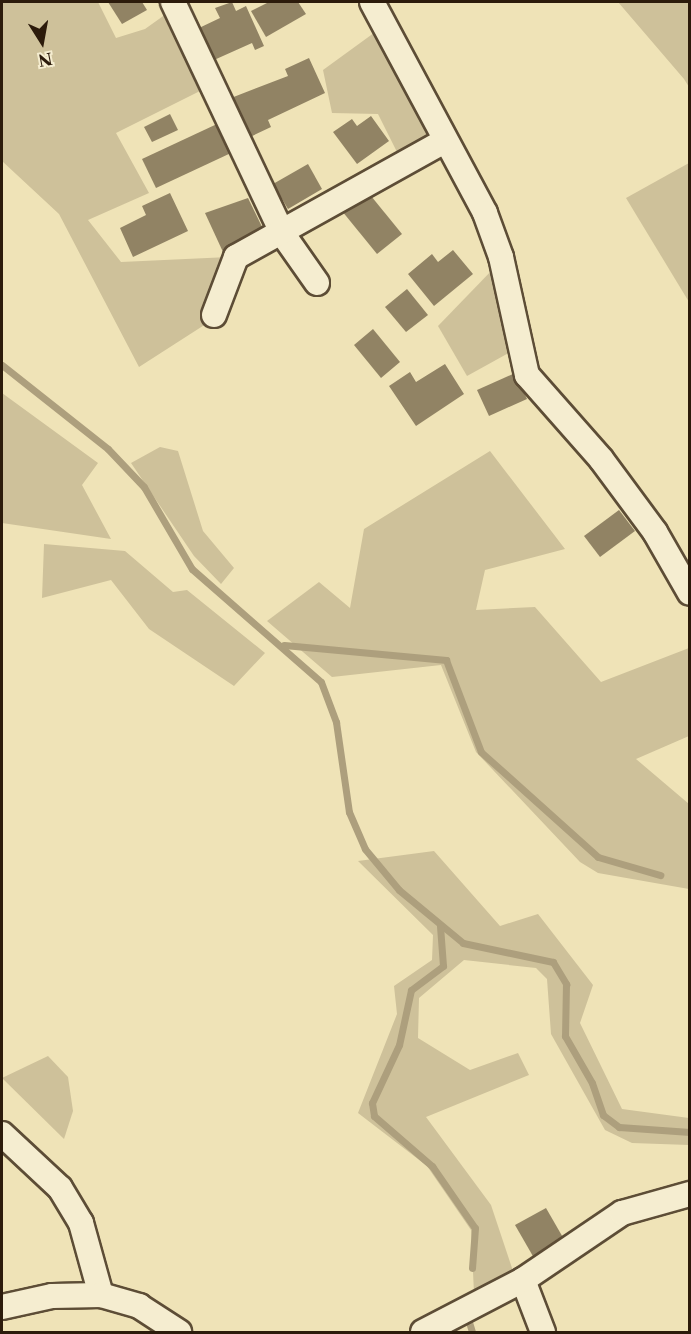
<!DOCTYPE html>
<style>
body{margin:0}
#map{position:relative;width:691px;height:1334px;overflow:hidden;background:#efe3b7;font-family:"Libre Caslon Text",serif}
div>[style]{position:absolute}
.green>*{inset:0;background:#cec19a}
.stream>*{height:7px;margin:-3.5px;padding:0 3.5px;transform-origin:3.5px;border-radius:3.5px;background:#ad9f7d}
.building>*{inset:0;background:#918364}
.roads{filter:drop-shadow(2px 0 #5d4d36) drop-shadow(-2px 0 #5d4d36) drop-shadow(0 2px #5d4d36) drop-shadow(0 -2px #5d4d36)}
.street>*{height:24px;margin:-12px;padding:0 12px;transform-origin:12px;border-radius:12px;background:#f5edd0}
span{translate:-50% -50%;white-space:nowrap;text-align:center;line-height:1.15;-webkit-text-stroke:4.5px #f5edd0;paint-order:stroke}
.frame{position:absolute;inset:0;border:3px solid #2c1b0b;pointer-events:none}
.north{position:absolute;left:12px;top:12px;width:60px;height:60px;-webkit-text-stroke:4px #f5edd0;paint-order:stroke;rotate:169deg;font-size:16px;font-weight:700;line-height:24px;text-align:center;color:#2c1b0b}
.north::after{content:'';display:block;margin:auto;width:21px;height:27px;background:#2c1b0b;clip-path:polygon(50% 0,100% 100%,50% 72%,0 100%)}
</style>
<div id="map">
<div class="green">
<i style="clip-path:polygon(2px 2px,98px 2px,116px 38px,145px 29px,166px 14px,204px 89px,116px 133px,149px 193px,88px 220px,121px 262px,229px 257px,209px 322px,139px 367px,59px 214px,2px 161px)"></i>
<i style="clip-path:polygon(618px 2px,689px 2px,689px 87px,684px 79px)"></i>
<i style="clip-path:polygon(378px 30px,435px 140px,400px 158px,378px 114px,332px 113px,323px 70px)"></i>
<i style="clip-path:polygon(689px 163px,689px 302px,626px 198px)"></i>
<i style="clip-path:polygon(496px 266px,514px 350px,467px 376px,438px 326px)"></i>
<i style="clip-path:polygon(2px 393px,98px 463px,82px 485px,111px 539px,2px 523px)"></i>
<i style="clip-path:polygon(160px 447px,178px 451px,203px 531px,234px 568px,221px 584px,194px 556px,131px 463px)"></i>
<i style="clip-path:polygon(490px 451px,565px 549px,485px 570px,476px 610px,535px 607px,601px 682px,689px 648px,689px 736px,636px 759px,689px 804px,689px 889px,598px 873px,580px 862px,476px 752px,441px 665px,332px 677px,267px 621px,319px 582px,350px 608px,364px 529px)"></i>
<i style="clip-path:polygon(44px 544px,125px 551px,173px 592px,187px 590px,265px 653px,234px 686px,149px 629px,111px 580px,42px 598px)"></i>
<i style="clip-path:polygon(434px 851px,500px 926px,538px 914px,593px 985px,580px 1023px,622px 1109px,689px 1118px,689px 1145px,632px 1143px,605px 1130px,551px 1034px,547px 979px,536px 968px,464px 960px,419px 998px,418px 1038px,470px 1070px,518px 1053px,529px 1075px,426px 1117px,491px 1205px,513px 1271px,474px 1293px,471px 1230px,427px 1166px,358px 1113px,397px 1014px,394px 986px,432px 960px,433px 935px,358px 861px)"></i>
<i style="clip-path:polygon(48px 1056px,68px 1077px,73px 1111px,64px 1139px,2px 1078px)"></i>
</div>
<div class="stream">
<i style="left:2px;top:365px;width:135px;rotate:38.4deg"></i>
<i style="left:108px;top:449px;width:52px;rotate:46.5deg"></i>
<i style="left:144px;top:487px;width:95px;rotate:59.7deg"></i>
<i style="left:192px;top:569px;width:171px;rotate:41.2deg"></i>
<i style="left:321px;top:682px;width:43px;rotate:69.4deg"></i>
<i style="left:336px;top:722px;width:91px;rotate:81.8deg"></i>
<i style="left:349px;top:812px;width:40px;rotate:66.6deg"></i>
<i style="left:365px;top:849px;width:53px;rotate:50.3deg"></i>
<i style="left:399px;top:890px;width:83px;rotate:39.6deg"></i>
<i style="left:463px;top:943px;width:92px;rotate:11.9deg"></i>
<i style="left:553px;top:962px;width:26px;rotate:59deg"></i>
<i style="left:566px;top:984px;width:52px;rotate:91.1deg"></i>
<i style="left:565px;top:1036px;width:54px;rotate:60.1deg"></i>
<i style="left:592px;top:1083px;width:34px;rotate:71deg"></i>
<i style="left:603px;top:1115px;width:20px;rotate:37deg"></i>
<i style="left:619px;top:1127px;width:71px;rotate:4deg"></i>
<i style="left:284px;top:645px;width:163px;rotate:5.3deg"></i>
<i style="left:446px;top:660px;width:98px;rotate:69.2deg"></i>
<i style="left:481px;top:752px;width:157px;rotate:41.9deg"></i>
<i style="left:598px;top:857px;width:65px;rotate:16.2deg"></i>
<i style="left:440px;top:926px;width:40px;rotate:85.7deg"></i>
<i style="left:443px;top:966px;width:40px;rotate:143deg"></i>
<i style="left:411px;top:990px;width:56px;rotate:102.3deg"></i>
<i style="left:399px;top:1045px;width:64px;rotate:115deg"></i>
<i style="left:372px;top:1103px;width:13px;rotate:81deg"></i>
<i style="left:374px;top:1116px;width:77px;rotate:40.8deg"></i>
<i style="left:432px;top:1166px;width:75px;rotate:55.3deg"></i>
<i style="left:475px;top:1228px;width:40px;rotate:94.3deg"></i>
<i style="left:469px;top:1322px;width:10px;rotate:73deg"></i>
</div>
<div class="building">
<i style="clip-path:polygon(108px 2px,142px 2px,147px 10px,122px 24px)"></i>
<i style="clip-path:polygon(232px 2px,236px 11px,246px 6px,264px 46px,255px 50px,252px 43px,214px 60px,199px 28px,220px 18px,215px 8px)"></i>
<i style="clip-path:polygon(269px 2px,298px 2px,306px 14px,266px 37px,251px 11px)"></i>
<i style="clip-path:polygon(309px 58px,325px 93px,268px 120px,271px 127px,250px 137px,231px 98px,288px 76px,285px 69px)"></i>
<i style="clip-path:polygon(170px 114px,178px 130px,152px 142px,144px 127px)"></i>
<i style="clip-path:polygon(371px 116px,389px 141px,357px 164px,333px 132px,352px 119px,357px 126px)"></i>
<i style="clip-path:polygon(217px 124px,231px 153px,156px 188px,142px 159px)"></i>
<i style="clip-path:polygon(308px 164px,322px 189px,288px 209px,273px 184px)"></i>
<i style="clip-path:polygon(367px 191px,402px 234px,377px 254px,342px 211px)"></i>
<i style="clip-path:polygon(170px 193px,188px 231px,133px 257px,120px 228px,146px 215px,142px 206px)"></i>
<i style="clip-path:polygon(248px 198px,265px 233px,223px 252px,205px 213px)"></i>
<i style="clip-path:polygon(453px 250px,473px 274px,434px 306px,408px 274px,432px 254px,438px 262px)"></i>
<i style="clip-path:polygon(407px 289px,428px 315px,406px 332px,385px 307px)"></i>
<i style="clip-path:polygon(373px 329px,400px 362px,381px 378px,354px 345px)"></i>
<i style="clip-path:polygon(445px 364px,464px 394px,416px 426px,389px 386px,410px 372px,416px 382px)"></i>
<i style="clip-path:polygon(515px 373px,527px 399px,489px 416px,477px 390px)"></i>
<i style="clip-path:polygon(619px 510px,635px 531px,600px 557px,584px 536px)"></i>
<i style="clip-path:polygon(546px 1208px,565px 1241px,534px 1258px,515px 1225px)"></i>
</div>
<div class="roads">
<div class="street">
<i style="left:173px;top:2px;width:255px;rotate:64.7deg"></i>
<i style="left:282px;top:233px;width:61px;rotate:55deg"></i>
<i style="left:372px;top:2px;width:239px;rotate:61.8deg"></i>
<i style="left:485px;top:213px;width:47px;rotate:70deg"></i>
<i style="left:501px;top:257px;width:121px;rotate:77.6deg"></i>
<i style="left:527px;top:375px;width:112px;rotate:48.6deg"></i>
<i style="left:601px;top:459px;width:91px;rotate:53.5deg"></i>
<i style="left:655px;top:532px;width:70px;rotate:60.2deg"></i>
<i style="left:214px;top:315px;width:62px;rotate:-69.2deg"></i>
<i style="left:236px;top:257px;width:238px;rotate:-29.1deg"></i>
<i style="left:2px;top:1134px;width:79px;rotate:43deg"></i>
<i style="left:60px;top:1188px;width:41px;rotate:59deg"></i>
<i style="left:81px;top:1223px;width:75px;rotate:74.5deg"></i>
<i style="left:523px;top:1280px;width:56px;rotate:69deg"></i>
<i style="left:2px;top:1307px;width:51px;rotate:-12.4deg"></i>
<i style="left:52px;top:1296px;width:49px;rotate:-1.2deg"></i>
<i style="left:101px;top:1295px;width:40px;rotate:16deg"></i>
<i style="left:139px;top:1306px;width:48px;rotate:33deg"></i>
<i style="left:423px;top:1332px;width:113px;rotate:-27.5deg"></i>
<i style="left:523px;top:1280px;width:120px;rotate:-34.1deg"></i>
<i style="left:622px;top:1213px;width:71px;rotate:-15.6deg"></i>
</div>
</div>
<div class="frame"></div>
<div class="north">N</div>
</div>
